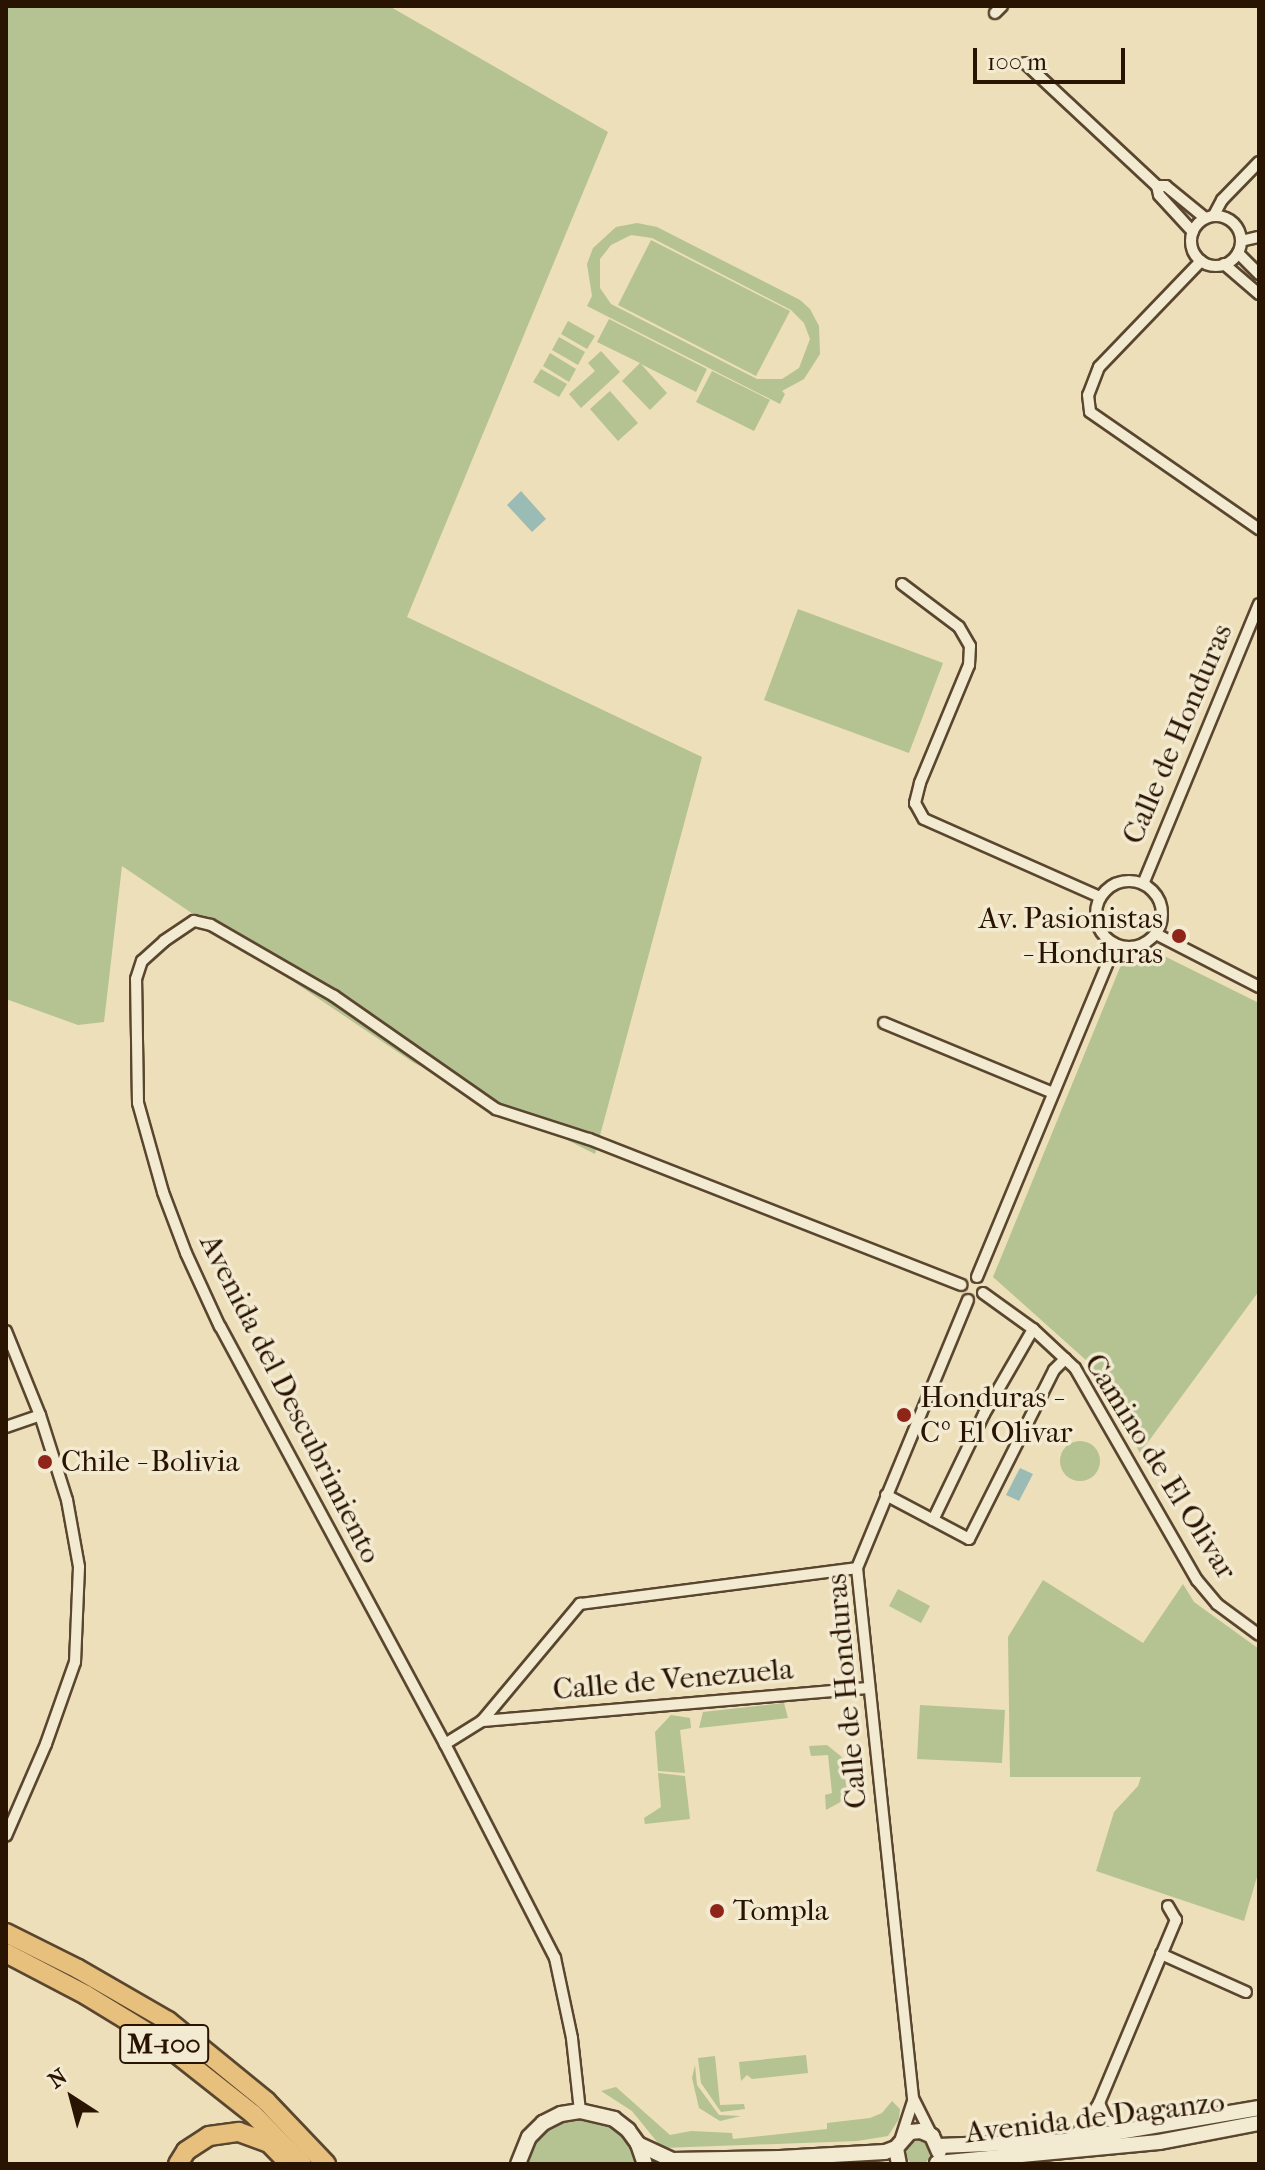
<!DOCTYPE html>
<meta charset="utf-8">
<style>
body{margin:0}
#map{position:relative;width:1265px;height:2170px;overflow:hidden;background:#eddfb9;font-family:"IM FELL French Canon",serif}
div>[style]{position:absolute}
.green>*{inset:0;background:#b5c291}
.round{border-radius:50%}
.water>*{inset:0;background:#9abcb4}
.roads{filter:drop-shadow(2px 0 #5a462f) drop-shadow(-2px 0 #5a462f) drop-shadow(0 2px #5a462f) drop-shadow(0 -2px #5a462f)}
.street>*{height:10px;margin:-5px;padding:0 5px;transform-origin:5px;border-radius:5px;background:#f3ead2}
.street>.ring{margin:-5px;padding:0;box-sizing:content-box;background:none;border:10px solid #f3ead2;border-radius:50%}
.secondary>*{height:14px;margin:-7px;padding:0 7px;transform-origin:7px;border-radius:7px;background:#f3ead2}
.highway>*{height:18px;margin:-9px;padding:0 9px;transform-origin:9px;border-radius:9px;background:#e6c07c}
.dots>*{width:22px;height:22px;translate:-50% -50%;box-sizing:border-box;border:4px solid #f3ead2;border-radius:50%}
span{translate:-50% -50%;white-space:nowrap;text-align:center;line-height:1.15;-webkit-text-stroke:7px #f3ead2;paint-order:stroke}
.shield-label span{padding:2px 6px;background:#f3ead2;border:2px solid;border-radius:6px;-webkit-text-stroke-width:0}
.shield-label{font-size:28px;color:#291301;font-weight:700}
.street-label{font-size:30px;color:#291301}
.poi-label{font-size:30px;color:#291301}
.right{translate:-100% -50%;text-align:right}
.left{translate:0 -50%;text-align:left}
.frame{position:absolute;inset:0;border:8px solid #291301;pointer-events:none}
.north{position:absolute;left:32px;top:2058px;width:80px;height:80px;-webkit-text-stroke:6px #f3ead2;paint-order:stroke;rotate:324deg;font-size:22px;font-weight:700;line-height:32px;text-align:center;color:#291301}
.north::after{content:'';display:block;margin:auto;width:28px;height:36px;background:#291301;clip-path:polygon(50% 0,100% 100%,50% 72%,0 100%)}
.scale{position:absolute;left:973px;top:48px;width:152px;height:36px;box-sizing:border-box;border:4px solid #291301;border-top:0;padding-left:10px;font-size:24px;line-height:28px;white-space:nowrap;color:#291301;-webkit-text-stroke:6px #f3ead2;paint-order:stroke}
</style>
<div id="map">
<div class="green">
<i style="clip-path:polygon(6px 6px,389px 6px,608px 132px,407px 617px,702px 757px,595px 1154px,414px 1063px,122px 866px,104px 1022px,78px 1025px,6px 999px)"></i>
<i style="clip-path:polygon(evenodd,637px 223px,657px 227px,800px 300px,810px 309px,819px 326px,820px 354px,804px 379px,782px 391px,785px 394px,780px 404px,587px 306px,592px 296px,587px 264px,593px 248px,616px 227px,637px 223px,631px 235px,652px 238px,791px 310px,804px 323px,810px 339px,799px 368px,782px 379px,757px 379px,611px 304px,600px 288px,600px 259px,611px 245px,631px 235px)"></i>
<i style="clip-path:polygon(651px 240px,790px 311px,756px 376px,618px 305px)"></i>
<i style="clip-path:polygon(609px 319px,707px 369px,696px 392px,641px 364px,667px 393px,650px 410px,622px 381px,640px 363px,597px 342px)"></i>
<i style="clip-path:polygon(568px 321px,595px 336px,587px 349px,561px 334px)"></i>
<i style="clip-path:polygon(559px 337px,585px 352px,578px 365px,552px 350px)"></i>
<i style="clip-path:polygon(601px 351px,620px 372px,581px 408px,569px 394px,595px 371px,588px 363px)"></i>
<i style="clip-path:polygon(550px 353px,576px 369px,569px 382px,543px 366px)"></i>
<i style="clip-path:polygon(541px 369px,567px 384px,559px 397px,533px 382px)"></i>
<i style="clip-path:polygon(712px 371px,770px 400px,754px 431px,696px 402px)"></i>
<i style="clip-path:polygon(610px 391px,638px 423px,618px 441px,590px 409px)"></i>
<i style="clip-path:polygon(798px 609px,943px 663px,909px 753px,764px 700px)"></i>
<i style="clip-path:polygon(1156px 952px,1259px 1003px,1259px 1291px,1140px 1453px,1087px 1361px,993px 1277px,1121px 965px)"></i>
<i class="round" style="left:1060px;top:1441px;width:40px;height:40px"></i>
<i style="clip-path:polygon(1043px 1580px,1143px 1643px,1183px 1584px,1194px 1602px,1259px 1649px,1259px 1870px,1244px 1921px,1096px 1871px,1114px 1812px,1138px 1786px,1141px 1777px,1010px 1777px,1008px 1637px)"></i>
<i style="clip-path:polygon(898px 1589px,930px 1606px,921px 1623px,889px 1606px)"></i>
<i style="clip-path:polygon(784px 1703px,788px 1718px,699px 1728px,703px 1712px)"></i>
<i style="clip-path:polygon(920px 1705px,1005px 1710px,1002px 1763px,917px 1759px)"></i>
<i style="clip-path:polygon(671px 1715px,690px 1718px,691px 1728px,680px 1730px,685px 1773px,658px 1771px,655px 1732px)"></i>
<i style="clip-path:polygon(827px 1745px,843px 1758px,847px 1793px,844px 1800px,826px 1810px,825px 1795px,832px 1793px,828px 1755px,811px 1756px,809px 1746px)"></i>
<i style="clip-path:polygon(658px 1773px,685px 1776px,690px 1819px,645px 1824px,644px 1818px,661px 1807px)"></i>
<i style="clip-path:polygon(806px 2055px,808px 2073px,752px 2079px,747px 2075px,741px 2081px,739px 2062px)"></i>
<i style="clip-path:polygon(715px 2056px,720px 2105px,744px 2104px,745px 2109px,721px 2112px,701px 2083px,698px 2058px)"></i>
<i style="clip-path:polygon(695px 2065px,697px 2085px,719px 2115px,741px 2116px,720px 2121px,699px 2108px,692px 2078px)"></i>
<i style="clip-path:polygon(616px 2087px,670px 2135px,691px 2131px,732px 2133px,733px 2139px,827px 2129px,827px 2123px,870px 2118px,882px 2113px,892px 2101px,900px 2109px,899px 2119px,888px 2136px,857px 2141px,662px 2148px,632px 2111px,601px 2091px)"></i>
<i style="clip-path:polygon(581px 2117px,608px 2123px,623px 2134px,638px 2164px,526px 2164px,533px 2145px,546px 2130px,563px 2121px)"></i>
<i class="round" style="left:906px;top:2141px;width:24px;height:24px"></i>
</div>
<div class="water">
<i style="clip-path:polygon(521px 491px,546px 519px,532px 532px,507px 505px)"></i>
<i style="clip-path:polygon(1020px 1468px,1033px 1474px,1019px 1501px,1006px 1495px)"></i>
</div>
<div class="roads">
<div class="street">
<i style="left:995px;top:13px;width:10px;rotate:-45deg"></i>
<i style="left:1025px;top:63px;width:180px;rotate:43deg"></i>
<i style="left:1157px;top:186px;width:9px;rotate:77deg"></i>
<i style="left:1159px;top:195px;width:50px;rotate:47.4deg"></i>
<i style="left:1157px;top:186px;width:9px"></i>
<i style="left:1166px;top:186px;width:50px;rotate:39.4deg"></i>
<i style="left:1214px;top:215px;width:17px;rotate:-62deg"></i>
<i style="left:1222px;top:200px;width:53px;rotate:-45.8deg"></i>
<i class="ring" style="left:1191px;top:216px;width:40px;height:40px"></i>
<i style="left:1241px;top:241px;width:18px;rotate:-13deg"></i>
<i style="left:1238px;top:253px;width:30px;rotate:45deg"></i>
<i style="left:1201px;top:261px;width:147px;rotate:133.9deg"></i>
<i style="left:1099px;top:367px;width:30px;rotate:111deg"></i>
<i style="left:1088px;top:395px;width:17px;rotate:83deg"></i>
<i style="left:1090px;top:412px;width:206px;rotate:34.7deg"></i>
<i style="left:1224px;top:264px;width:46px;rotate:40.6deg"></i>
<i style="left:902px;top:584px;width:71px;rotate:37deg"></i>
<i style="left:959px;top:627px;width:22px;rotate:60deg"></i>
<i style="left:970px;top:646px;width:19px;rotate:93deg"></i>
<i style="left:969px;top:665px;width:128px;rotate:112.6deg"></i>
<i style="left:920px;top:783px;width:21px;rotate:104deg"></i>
<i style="left:915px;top:803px;width:18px;rotate:61deg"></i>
<i style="left:924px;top:819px;width:193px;rotate:23.9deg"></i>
<i class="ring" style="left:1096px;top:881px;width:56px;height:56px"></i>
<i style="left:1143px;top:884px;width:303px;rotate:-67.5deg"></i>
<i style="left:1156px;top:934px;width:116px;rotate:27.2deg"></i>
<i style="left:884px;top:1023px;width:183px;rotate:22.5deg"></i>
<i style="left:977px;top:1277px;width:360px;rotate:-67.4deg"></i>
<i style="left:983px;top:1293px;width:62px;rotate:35.8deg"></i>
<i style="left:1033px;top:1329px;width:57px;rotate:42.9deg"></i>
<i style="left:1075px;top:1368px;width:245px;rotate:60.1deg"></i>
<i style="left:1197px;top:1580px;width:31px;rotate:50deg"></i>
<i style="left:1217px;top:1604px;width:52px;rotate:36.4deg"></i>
<i style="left:6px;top:1331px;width:91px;rotate:68deg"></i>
<i style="left:40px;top:1415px;width:89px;rotate:72.4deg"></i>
<i style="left:67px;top:1500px;width:68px;rotate:79.8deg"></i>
<i style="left:79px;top:1567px;width:95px;rotate:92.4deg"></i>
<i style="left:75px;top:1662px;width:87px;rotate:109.5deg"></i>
<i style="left:46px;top:1744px;width:100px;rotate:113.5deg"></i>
<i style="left:6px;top:1427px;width:36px;rotate:-19deg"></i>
<i style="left:886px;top:1495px;width:94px;rotate:27.9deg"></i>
<i style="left:969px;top:1539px;width:189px;rotate:-63.3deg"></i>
<i style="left:1054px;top:1370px;width:16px;rotate:-45deg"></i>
<i style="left:933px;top:1520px;width:118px;rotate:-64.3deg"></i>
<i style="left:984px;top:1414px;width:98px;rotate:-60deg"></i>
<i style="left:482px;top:1721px;width:388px;rotate:-4.9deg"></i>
<i style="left:445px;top:1744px;width:44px;rotate:-31.9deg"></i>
<i style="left:482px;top:1721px;width:153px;rotate:-50.1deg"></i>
<i style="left:580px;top:1604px;width:279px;rotate:-7.4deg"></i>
<i style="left:1161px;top:1954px;width:93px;rotate:24.1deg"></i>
<i style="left:1099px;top:2103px;width:199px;rotate:-67.2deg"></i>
<i style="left:1176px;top:1920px;width:16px;rotate:-120deg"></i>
<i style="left:580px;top:2111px;width:73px;rotate:-96.3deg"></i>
<i style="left:572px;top:2038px;width:82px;rotate:-102deg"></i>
<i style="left:555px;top:1958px;width:241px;rotate:-117.2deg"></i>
<i style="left:445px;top:1744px;width:474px;rotate:-118.3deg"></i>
<i style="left:220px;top:1327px;width:81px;rotate:-114.7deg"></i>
<i style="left:186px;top:1253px;width:65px;rotate:-110.7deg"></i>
<i style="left:163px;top:1192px;width:92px;rotate:-105.7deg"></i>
<i style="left:138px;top:1103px;width:124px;rotate:-90.9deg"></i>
<i style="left:136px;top:979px;width:19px;rotate:-72deg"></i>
<i style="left:142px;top:961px;width:30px;rotate:-42deg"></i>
<i style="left:164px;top:941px;width:36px;rotate:-34deg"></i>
<i style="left:194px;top:921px;width:17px;rotate:13deg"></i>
<i style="left:211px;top:925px;width:142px;rotate:30deg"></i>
<i style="left:334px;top:996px;width:198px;rotate:34.9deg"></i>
<i style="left:496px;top:1109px;width:98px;rotate:17.9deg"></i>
<i style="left:589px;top:1139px;width:400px;rotate:21.4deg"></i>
<i style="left:932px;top:2136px;width:42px;rotate:-116.6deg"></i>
<i style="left:913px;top:2098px;width:533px;rotate:-96.03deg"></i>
<i style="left:857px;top:1568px;width:290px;rotate:-67.5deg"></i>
<i style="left:901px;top:2138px;width:40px;rotate:-72deg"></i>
<i style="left:1067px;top:2140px;width:20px;rotate:-37deg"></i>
<i style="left:1083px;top:2128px;width:30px;rotate:-57deg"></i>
<i style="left:1099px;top:2103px;width:17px;rotate:66deg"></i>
<i style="left:1106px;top:2119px;width:24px;rotate:30deg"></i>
</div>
<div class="secondary">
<i style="left:638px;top:2144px;width:38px;rotate:25deg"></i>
<i style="left:672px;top:2160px;width:108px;rotate:-1.1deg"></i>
<i style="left:780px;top:2158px;width:105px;rotate:-3.3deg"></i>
<i style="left:885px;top:2152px;width:12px;rotate:-20deg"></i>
<i style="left:938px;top:2146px;width:128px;rotate:-2.2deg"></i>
<i style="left:1066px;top:2141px;width:196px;rotate:-9.7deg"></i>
<i style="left:937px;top:2163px;width:223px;rotate:-5.4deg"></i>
<i style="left:1159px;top:2142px;width:102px;rotate:-10.8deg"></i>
<i style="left:518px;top:2164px;width:29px;rotate:-68deg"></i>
<i style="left:529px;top:2137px;width:20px;rotate:-45deg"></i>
<i style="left:543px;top:2123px;width:20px;rotate:-27deg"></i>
<i style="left:561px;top:2114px;width:19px;rotate:-9deg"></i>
<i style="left:580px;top:2111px;width:35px;rotate:13deg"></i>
<i style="left:614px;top:2119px;width:18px;rotate:38deg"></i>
<i style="left:628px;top:2130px;width:17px;rotate:54deg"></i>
<i style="left:638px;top:2144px;width:21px;rotate:71deg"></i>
<i style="left:899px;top:2164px;width:16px;rotate:-101deg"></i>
<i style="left:896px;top:2148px;width:21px;rotate:-49deg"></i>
<i style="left:910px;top:2132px;width:11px;rotate:-5deg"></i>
<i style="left:921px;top:2131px;width:12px;rotate:24deg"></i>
<i style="left:932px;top:2136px;width:17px;rotate:66deg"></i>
</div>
<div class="highway">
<i style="left:6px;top:1933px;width:80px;rotate:26.6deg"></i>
<i style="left:78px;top:1969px;width:104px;rotate:30deg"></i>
<i style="left:168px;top:2021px;width:127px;rotate:39.2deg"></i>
<i style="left:266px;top:2101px;width:87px;rotate:46.4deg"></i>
<i style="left:6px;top:1953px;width:90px;rotate:27.7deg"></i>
<i style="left:86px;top:1995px;width:84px;rotate:31.4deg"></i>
<i style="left:158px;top:2039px;width:121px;rotate:38.3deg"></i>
<i style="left:253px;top:2114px;width:70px;rotate:45.6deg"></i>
<i style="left:178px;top:2164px;width:15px;rotate:-58deg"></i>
<i style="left:186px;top:2151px;width:27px;rotate:-33deg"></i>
<i style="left:209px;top:2136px;width:30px;rotate:-8deg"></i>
<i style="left:239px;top:2132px;width:32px;rotate:20deg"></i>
<i style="left:269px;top:2143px;width:17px;rotate:45deg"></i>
</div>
</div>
<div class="dots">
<i style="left:1179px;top:936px;background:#8f2418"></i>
<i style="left:904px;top:1415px;background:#8f2418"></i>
<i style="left:45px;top:1462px;background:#8f2418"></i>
<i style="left:717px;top:1911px;background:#8f2418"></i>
</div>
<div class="shield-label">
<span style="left:164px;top:2044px">M-100</span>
</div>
<div class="street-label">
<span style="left:1178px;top:734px;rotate:-67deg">Calle de Honduras</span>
<span style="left:290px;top:1399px;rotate:63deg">Avenida del Descubrimiento</span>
<span style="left:1160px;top:1467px;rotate:58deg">Camino de El Olivar</span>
<span style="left:673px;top:1680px;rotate:-5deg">Calle de Venezuela</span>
<span style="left:847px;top:1691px;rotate:-95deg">Calle de Honduras</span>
<span style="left:1095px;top:2118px;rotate:-7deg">Avenida de Daganzo</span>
</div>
<div class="poi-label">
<span class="right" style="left:1163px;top:936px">Av. Pasionistas<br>- Honduras</span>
<span class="left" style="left:920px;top:1415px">Honduras -<br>Cº El Olivar</span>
<span class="left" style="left:61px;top:1462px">Chile - Bolivia</span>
<span class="left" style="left:733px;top:1911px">Tompla</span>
</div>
<div class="frame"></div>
<div class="north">N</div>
<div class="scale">100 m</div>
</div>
